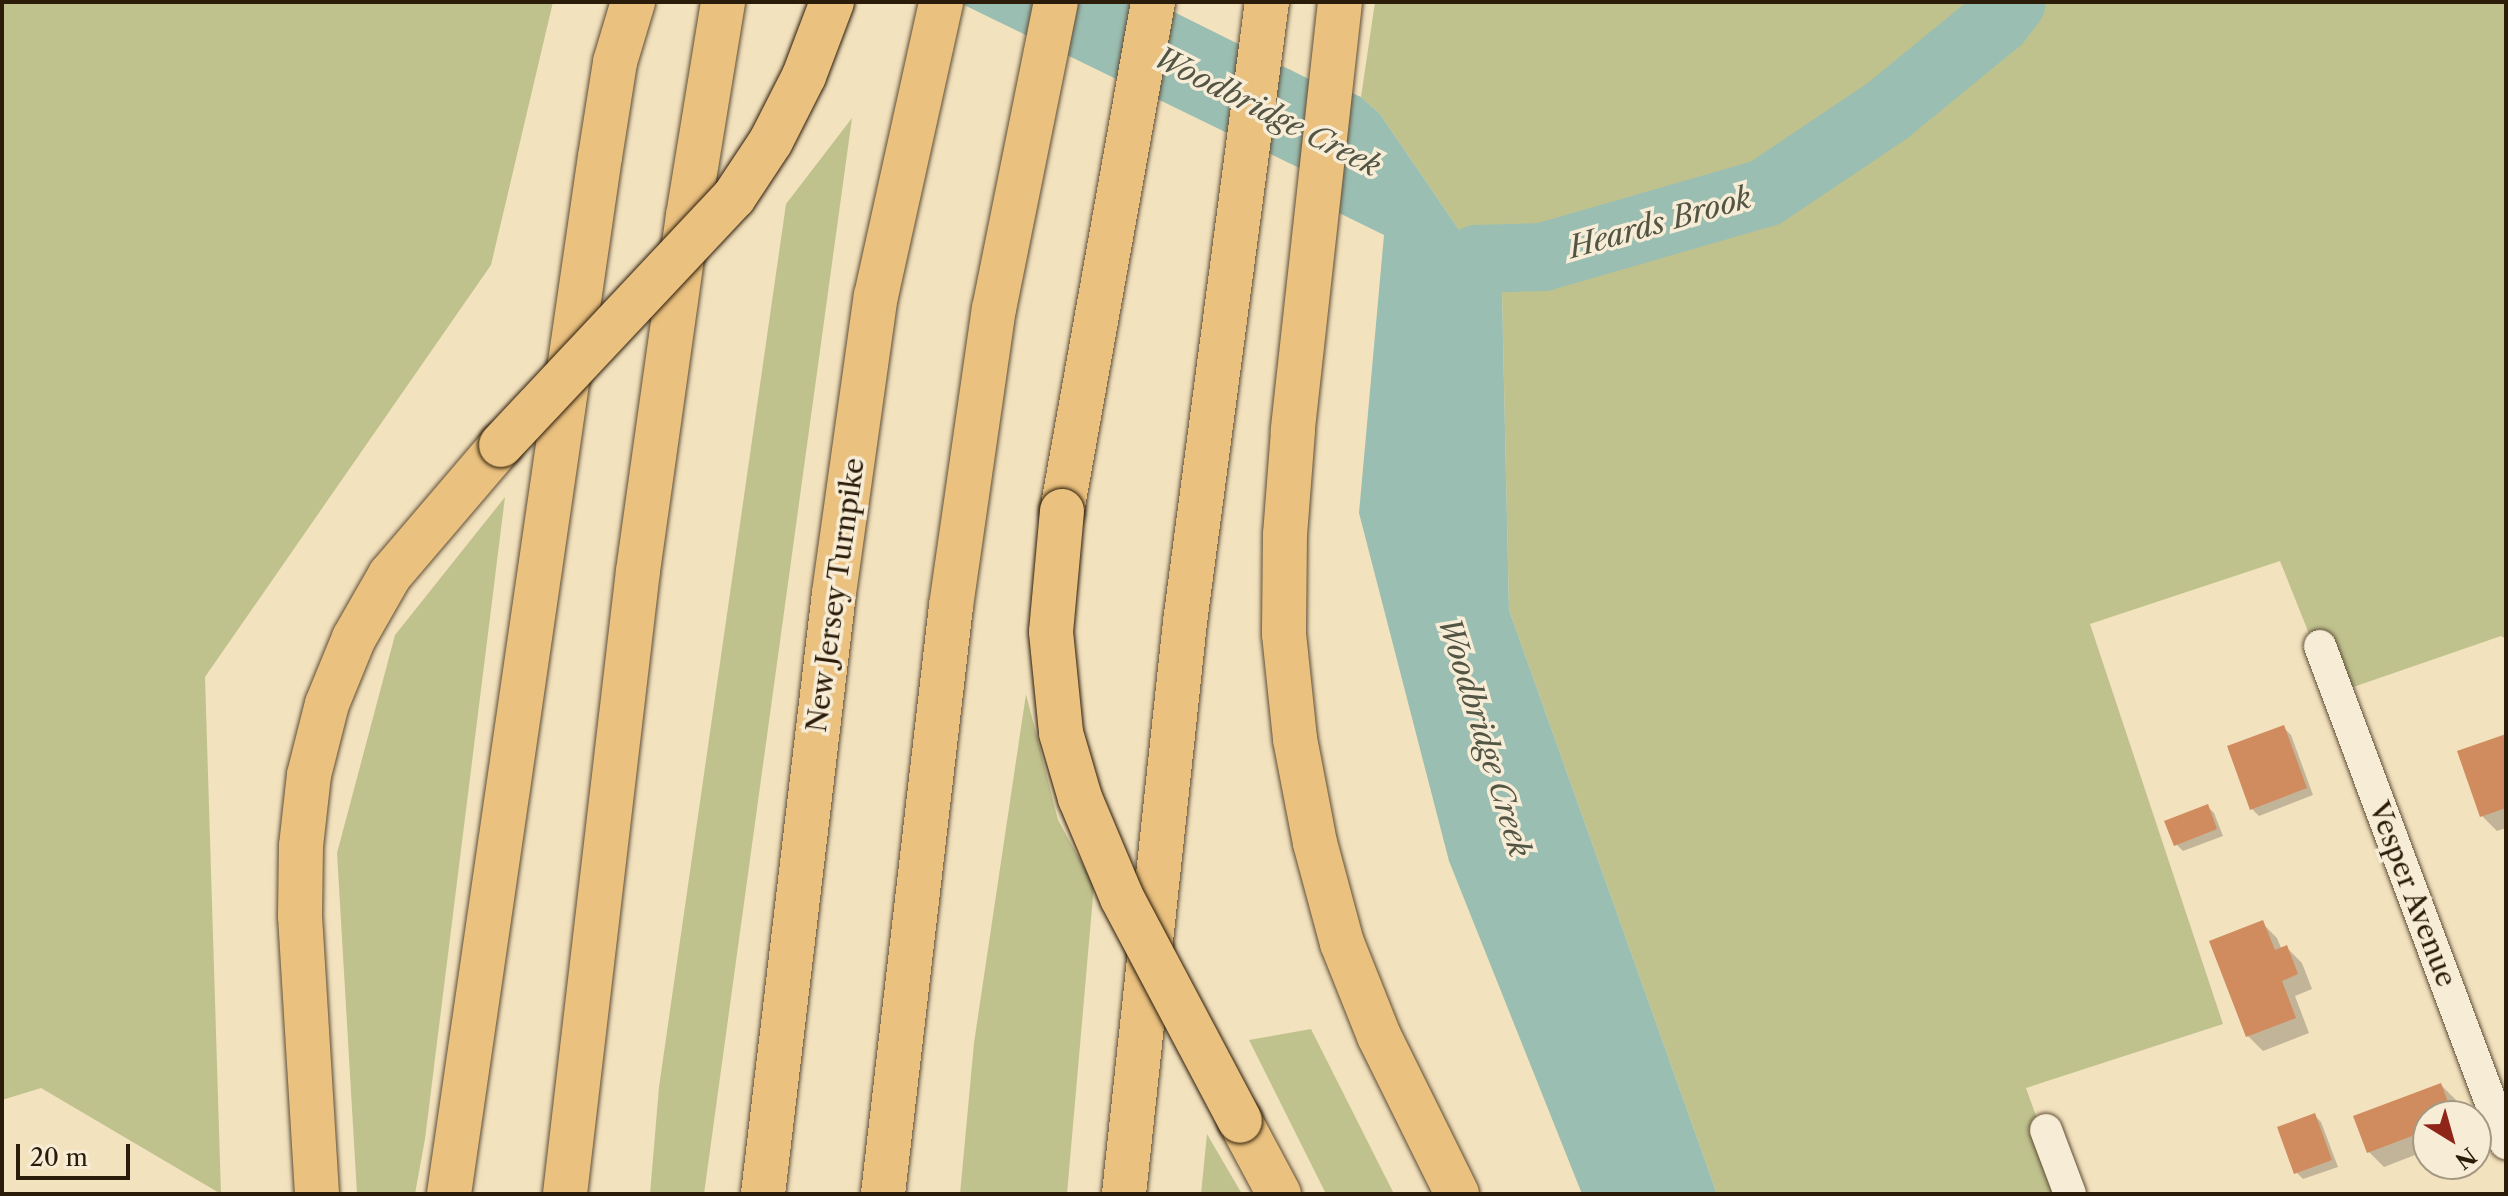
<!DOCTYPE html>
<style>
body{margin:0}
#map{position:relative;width:2508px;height:1196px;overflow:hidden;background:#f3e2be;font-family:"Libre Caslon Text",serif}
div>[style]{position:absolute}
.green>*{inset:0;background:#c0c28e}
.water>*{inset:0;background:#9bbeb2}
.shadow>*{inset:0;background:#0003}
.river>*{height:68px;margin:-34px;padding:0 34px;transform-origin:34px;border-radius:34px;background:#9bbeb2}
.building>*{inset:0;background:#d08c5f}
.roads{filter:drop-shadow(0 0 2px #5d4d36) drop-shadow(0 0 2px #5d4d36)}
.street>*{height:32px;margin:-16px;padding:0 16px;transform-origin:16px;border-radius:16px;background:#f7ecd5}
.highway>*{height:44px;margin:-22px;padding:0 22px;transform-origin:22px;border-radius:22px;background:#eac17f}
.bridges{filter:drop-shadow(0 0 2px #2b1b09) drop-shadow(0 0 2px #2b1b09)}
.highway-bridge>*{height:44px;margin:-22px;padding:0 22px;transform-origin:22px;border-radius:22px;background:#eac17f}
span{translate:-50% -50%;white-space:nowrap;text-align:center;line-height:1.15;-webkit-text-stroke:7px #f7ecd5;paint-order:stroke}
.street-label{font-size:28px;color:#2b1b09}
.water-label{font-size:30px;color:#525444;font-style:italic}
.frame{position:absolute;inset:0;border:4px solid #2b1b09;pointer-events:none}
.north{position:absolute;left:2412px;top:1100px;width:80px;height:80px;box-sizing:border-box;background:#f7ecd5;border:2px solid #a59883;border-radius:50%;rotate:143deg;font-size:22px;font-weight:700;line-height:32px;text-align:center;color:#2b1b09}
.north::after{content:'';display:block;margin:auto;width:28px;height:36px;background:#8f2418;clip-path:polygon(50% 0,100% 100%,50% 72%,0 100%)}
.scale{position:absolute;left:16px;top:1144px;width:114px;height:36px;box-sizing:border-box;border:4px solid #2b1b09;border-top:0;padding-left:10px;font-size:24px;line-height:28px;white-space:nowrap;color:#2b1b09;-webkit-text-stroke:6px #f7ecd5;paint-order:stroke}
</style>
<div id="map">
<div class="green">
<i style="clip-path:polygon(2px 2px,553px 2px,491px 265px,205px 677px,221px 1194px,41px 1088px,2px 1100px)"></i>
<i style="clip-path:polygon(1375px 2px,2506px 2px,2506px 639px,2501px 636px,2333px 694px,2280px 561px,2090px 624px,2223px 1024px,2026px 1088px,2064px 1194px,1717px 1194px,1509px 610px,1502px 293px,1380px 114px,1361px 97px)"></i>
<i style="clip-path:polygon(852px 118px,704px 1194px,650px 1194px,659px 1087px,786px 204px)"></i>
<i style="clip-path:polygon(505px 497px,425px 1139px,415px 1194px,357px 1194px,337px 853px,395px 635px)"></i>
<i style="clip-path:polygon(1026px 694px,1058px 820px,1094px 885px,1067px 1194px,960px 1194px,974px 1043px)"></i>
<i style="clip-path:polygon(1311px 1029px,1394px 1194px,1326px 1194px,1249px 1040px)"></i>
<i style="clip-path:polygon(1207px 1134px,1242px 1194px,1201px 1194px)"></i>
</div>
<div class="water">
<i style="clip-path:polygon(958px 2px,1154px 2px,1341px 95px,1343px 89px,1361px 97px,1380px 114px,1502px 293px,1509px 610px,1717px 1194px,1582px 1194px,1449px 861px,1359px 513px,1384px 235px,1327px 207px,1330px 183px)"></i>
</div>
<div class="shadow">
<i style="clip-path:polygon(2284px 728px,2291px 735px,2313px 795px,2259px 816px,2252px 809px)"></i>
<i style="clip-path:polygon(2506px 736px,2506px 828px,2497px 831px,2482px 816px)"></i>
<i style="clip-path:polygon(2207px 806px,2214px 813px,2223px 836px,2183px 851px,2176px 844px)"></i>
<i style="clip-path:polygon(2262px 923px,2277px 938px,2282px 950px,2287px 948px,2302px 963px,2312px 989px,2295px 996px,2309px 1033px,2263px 1051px,2248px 1036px)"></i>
<i style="clip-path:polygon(2441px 1085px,2456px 1100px,2462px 1116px,2428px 1116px,2428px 1150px,2384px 1167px,2369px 1152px)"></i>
<i style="clip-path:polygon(2314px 1115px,2321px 1122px,2338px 1167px,2303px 1179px,2296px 1172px)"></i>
</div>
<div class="river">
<i style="left:1439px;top:277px;width:42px;rotate:-25.3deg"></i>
<i style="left:1477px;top:259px;width:66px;rotate:-1.7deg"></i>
<i style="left:1543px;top:257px;width:231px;rotate:-16.1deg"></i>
<i style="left:1765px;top:193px;width:147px;rotate:-33.9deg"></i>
<i style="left:1887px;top:111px;width:142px;rotate:-39.3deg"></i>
<i style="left:1997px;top:21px;width:24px;rotate:-52deg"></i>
</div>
<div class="building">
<i style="clip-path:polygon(2284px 725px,2307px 788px,2250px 810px,2227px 746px)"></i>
<i style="clip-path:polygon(2506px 734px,2506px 808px,2480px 817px,2457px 751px)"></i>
<i style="clip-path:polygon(2208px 804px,2217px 829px,2174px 846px,2164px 821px)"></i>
<i style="clip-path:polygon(2263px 920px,2275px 950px,2287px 945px,2298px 974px,2282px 981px,2296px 1018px,2246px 1037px,2209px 941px)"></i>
<i style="clip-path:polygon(2441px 1083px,2453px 1116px,2428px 1116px,2428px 1130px,2367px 1153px,2353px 1116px)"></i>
<i style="clip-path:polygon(2315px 1113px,2332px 1160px,2294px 1174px,2277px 1127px)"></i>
</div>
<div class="roads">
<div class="street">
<i style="left:2320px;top:646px;width:531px;rotate:69.48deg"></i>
<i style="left:2046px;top:1130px;width:68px;rotate:69.4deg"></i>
</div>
<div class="highway">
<i style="left:1340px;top:2px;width:432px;rotate:96.3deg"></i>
<i style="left:1293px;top:431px;width:103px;rotate:94.4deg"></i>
<i style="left:1285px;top:534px;width:100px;rotate:90.6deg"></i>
<i style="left:1284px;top:634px;width:106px;rotate:84deg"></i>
<i style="left:1295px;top:739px;width:106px;rotate:79.1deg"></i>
<i style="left:1315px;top:843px;width:104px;rotate:74.9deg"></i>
<i style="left:1342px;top:943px;width:100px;rotate:68.3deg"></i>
<i style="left:1379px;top:1036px;width:176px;rotate:63.7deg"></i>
<i style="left:1062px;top:511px;width:517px;rotate:-79.86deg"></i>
<i style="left:1240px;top:1121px;width:83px;rotate:61.9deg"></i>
<i style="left:317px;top:1194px;width:279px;rotate:-93.5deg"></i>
<i style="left:300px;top:916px;width:70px;rotate:-89.2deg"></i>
<i style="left:301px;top:846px;width:71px;rotate:-83.6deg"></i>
<i style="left:309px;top:775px;width:73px;rotate:-75.8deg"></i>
<i style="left:327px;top:704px;width:71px;rotate:-67.8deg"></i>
<i style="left:354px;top:638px;width:73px;rotate:-60.3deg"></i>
<i style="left:390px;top:575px;width:171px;rotate:-49.5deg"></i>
<i style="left:449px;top:1194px;width:1048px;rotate:-81.72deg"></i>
<i style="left:600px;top:157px;width:96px;rotate:-81deg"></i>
<i style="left:615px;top:62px;width:63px;rotate:-73.3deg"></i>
<i style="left:565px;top:1194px;width:627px;rotate:-83.32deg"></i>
<i style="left:638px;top:571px;width:359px;rotate:-82deg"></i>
<i style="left:688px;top:216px;width:217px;rotate:-80.7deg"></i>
<i style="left:763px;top:1194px;width:605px;rotate:-83.26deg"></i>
<i style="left:834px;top:593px;width:300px;rotate:-82deg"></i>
<i style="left:876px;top:296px;width:301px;rotate:-77.5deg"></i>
<i style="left:883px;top:1194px;width:592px;rotate:-83.4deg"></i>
<i style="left:951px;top:606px;width:300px;rotate:-81.8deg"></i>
<i style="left:994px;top:309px;width:313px;rotate:-78.6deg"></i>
<i style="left:1124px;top:1194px;width:575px;rotate:-83.91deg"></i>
<i style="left:1185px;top:622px;width:625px;rotate:-82.47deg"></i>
</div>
</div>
<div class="bridges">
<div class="highway-bridge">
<i style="left:501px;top:445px;width:340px;rotate:-46.8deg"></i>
<i style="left:734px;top:197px;width:67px;rotate:-56.5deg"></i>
<i style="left:771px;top:141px;width:73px;rotate:-63.1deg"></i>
<i style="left:804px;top:76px;width:79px;rotate:-69.3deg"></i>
<i style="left:1062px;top:511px;width:121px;rotate:95.2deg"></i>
<i style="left:1051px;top:632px;width:101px;rotate:84.3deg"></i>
<i style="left:1061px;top:733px;width:68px;rotate:73.7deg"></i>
<i style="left:1080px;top:798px;width:108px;rotate:67.2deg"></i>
<i style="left:1122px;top:898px;width:252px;rotate:62.1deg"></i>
</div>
</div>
<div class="street-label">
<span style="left:835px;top:595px;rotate:-82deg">New Jersey Turnpike</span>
<span style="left:2413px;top:894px;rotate:69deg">Vesper Avenue</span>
</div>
<div class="water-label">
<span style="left:1267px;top:112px;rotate:27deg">Woodbridge Creek</span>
<span style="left:1660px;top:223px;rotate:-16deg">Heards Brook</span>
<span style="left:1484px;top:737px;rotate:73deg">Woodbridge Creek</span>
</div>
<div class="frame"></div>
<div class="north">N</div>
<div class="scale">20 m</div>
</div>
